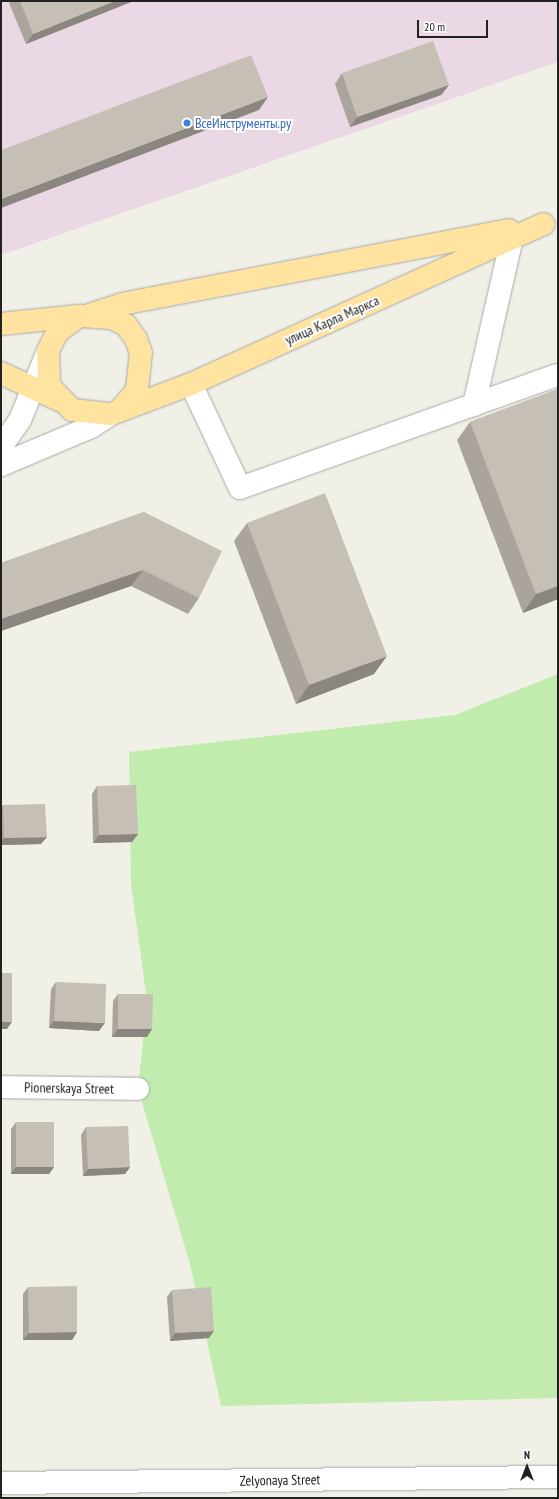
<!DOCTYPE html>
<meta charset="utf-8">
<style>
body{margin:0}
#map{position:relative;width:559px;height:1499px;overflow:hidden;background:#f1f0e7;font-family:"PT Sans Narrow",sans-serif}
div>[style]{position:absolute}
.industrial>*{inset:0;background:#ead9e4}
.grass>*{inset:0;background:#c2ecad}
.roads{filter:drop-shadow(0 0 1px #a8a8a8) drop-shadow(0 0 1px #a8a8a8)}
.minor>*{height:22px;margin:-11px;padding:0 11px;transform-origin:11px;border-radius:11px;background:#fff}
.major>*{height:22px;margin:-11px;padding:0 11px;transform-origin:11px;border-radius:11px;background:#fee4a0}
.wall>*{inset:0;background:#aaa49d}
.shaded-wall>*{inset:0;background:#8b867f}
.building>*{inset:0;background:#c6bfb6}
.dots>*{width:11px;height:11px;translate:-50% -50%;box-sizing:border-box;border:2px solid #fff;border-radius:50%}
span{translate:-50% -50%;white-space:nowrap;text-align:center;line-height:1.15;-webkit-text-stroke:4px #fff;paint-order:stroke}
.shop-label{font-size:14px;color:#366cbe}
.left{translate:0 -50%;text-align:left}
.street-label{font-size:14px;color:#212121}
.frame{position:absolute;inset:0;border:2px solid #212121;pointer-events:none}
.north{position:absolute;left:507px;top:1447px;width:40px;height:40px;-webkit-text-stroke:3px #fff;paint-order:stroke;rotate:0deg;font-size:11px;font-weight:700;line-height:16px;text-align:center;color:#212121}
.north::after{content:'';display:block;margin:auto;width:14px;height:18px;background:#212121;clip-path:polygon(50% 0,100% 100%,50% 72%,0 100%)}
.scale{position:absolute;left:417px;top:20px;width:71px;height:18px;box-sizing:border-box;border:2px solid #212121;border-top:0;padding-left:5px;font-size:12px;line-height:14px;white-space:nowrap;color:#212121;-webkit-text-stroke:3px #fff;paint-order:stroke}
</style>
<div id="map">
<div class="industrial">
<i style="clip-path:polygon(1px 1px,558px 1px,558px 62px,1px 255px)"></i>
</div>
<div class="grass">
<i style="clip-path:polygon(558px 674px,558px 1398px,221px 1406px,190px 1264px,138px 1089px,147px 1001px,131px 884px,129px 752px,455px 715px)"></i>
</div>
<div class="roads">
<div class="minor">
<i style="left:191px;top:384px;width:115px;rotate:64.8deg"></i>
<i style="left:240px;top:488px;width:337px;rotate:-19.6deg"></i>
<i style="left:474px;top:405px;width:171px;rotate:-77.2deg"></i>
<i style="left:1px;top:447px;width:33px;rotate:-55deg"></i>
<i style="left:20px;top:420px;width:74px;rotate:-67.9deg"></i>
<i style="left:1px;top:465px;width:98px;rotate:-22.9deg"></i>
<i style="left:91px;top:427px;width:24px;rotate:-33deg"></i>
<i style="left:1px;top:1087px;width:137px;rotate:0.8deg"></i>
<i style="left:1px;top:1483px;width:557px;rotate:-0.62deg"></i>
</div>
<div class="major">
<i style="left:92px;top:314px;width:32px;rotate:-18deg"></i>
<i style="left:122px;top:304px;width:394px;rotate:-10.8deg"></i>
<i style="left:1px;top:324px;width:78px;rotate:-5.9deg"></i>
<i style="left:1px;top:373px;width:64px;rotate:25deg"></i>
<i style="left:119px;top:411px;width:28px;rotate:-49deg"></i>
<i style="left:137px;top:390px;width:37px;rotate:-84deg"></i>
<i style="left:141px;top:353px;width:15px;rotate:-110deg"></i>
<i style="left:136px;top:339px;width:17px;rotate:-126deg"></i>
<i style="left:126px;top:325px;width:17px;rotate:-155deg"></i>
<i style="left:111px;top:318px;width:32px;rotate:-176deg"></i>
<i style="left:79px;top:316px;width:26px;rotate:144deg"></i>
<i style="left:58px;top:331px;width:22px;rotate:117deg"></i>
<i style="left:48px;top:351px;width:35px;rotate:88deg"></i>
<i style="left:49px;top:386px;width:33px;rotate:46deg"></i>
<i style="left:72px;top:410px;width:39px;rotate:6deg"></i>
<i style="left:111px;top:414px;width:85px;rotate:-20.6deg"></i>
<i style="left:191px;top:384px;width:387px;rotate:-24.4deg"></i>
</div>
</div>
<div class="wall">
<i style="clip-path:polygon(11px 1px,132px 1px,131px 2px,26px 44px,9px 3px)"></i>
<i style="clip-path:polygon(342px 73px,449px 85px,441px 95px,350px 127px,335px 84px)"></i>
<i style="clip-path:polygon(558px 389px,558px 599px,523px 613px,457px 440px,470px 422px)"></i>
<i style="clip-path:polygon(144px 512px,199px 598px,188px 614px,131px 586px,1px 631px,1px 563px)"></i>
<i style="clip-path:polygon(247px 523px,374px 674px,296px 704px,234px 541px)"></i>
<i style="clip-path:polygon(97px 786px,138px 834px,132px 842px,93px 843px,92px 794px)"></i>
<i style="clip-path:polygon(3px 805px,41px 844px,1px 845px,1px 807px)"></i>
<i style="clip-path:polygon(56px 982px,99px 1031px,49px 1028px,51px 989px)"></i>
<i style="clip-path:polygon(118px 994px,152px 1029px,147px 1037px,112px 1037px,113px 1001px)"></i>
<i style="clip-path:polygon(16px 1122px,54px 1167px,49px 1174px,11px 1174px,11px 1129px)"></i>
<i style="clip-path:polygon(86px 1127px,130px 1167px,125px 1174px,83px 1176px,81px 1135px)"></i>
<i style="clip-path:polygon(28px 1287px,77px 1332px,72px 1340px,23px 1340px,23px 1294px)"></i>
<i style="clip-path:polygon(172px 1290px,209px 1338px,170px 1341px,167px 1297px)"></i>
</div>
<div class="shaded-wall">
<i style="clip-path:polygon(115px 1px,132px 1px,131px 2px,26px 44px,33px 34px)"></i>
<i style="clip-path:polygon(449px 85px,441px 95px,350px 127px,357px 117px)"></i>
<i style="clip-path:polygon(268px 97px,259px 110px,1px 208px,1px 199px)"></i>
<i style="clip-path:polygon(143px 570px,131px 586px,1px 631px,1px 619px)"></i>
<i style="clip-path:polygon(558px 586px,558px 599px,523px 613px,536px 594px)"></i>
<i style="clip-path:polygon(387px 656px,374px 674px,296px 704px,309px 685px)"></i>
<i style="clip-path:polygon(138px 834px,132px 842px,93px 843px,99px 835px)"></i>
<i style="clip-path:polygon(47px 837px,41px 844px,1px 845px,1px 842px,4px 838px)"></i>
<i style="clip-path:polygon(54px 1021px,105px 1023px,99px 1031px,49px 1028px)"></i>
<i style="clip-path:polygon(1px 1022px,12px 1022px,7px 1029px,1px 1029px)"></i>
<i style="clip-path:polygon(118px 1029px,152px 1029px,147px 1037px,112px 1037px)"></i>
<i style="clip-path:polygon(16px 1167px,54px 1167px,49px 1174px,11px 1174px)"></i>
<i style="clip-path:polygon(130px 1167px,125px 1174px,83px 1176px,88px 1169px)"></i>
<i style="clip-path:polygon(214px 1331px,209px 1338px,170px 1341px,175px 1333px)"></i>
<i style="clip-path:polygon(77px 1332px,72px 1340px,23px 1340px,29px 1333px)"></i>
</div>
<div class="building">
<i style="clip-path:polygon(20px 1px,115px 1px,33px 34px)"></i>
<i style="clip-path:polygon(433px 41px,449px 85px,357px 117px,342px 73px)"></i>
<i style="clip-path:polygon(251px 55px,268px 97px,1px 199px,1px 150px)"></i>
<i style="clip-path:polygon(558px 389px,558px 586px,536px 594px,470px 422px)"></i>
<i style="clip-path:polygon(325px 493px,387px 656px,309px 685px,247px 523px)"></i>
<i style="clip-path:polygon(144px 512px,222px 551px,199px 598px,143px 570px,1px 619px,1px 563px)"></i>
<i style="clip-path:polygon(136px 785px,138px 834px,99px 835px,97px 786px)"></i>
<i style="clip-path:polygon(45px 804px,47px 837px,4px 838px,3px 805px)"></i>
<i style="clip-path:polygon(1px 973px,12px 973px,12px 1022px,1px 1022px)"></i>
<i style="clip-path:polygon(56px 982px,106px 984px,105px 1023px,54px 1021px)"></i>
<i style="clip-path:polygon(118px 994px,153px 994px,152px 1029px,118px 1029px)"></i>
<i style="clip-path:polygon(16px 1122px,54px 1122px,54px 1167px,16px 1167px)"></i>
<i style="clip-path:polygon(128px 1126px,130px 1167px,88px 1169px,86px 1127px)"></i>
<i style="clip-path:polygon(77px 1286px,77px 1332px,29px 1333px,28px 1287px)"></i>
<i style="clip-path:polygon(211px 1287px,214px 1331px,175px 1333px,172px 1290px)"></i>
</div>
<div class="dots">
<i style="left:187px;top:123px;background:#3f7fe0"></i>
</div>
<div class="shop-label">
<span class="left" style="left:195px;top:123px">ВсеИнструменты.ру</span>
</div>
<div class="street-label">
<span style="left:332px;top:320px;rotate:-24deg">улица Карла Маркса</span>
<span style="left:69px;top:1088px;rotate:1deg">Pionerskaya Street</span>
<span style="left:280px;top:1480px;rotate:-1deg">Zelyonaya Street</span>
</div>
<div class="frame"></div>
<div class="north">N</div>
<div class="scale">20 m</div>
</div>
